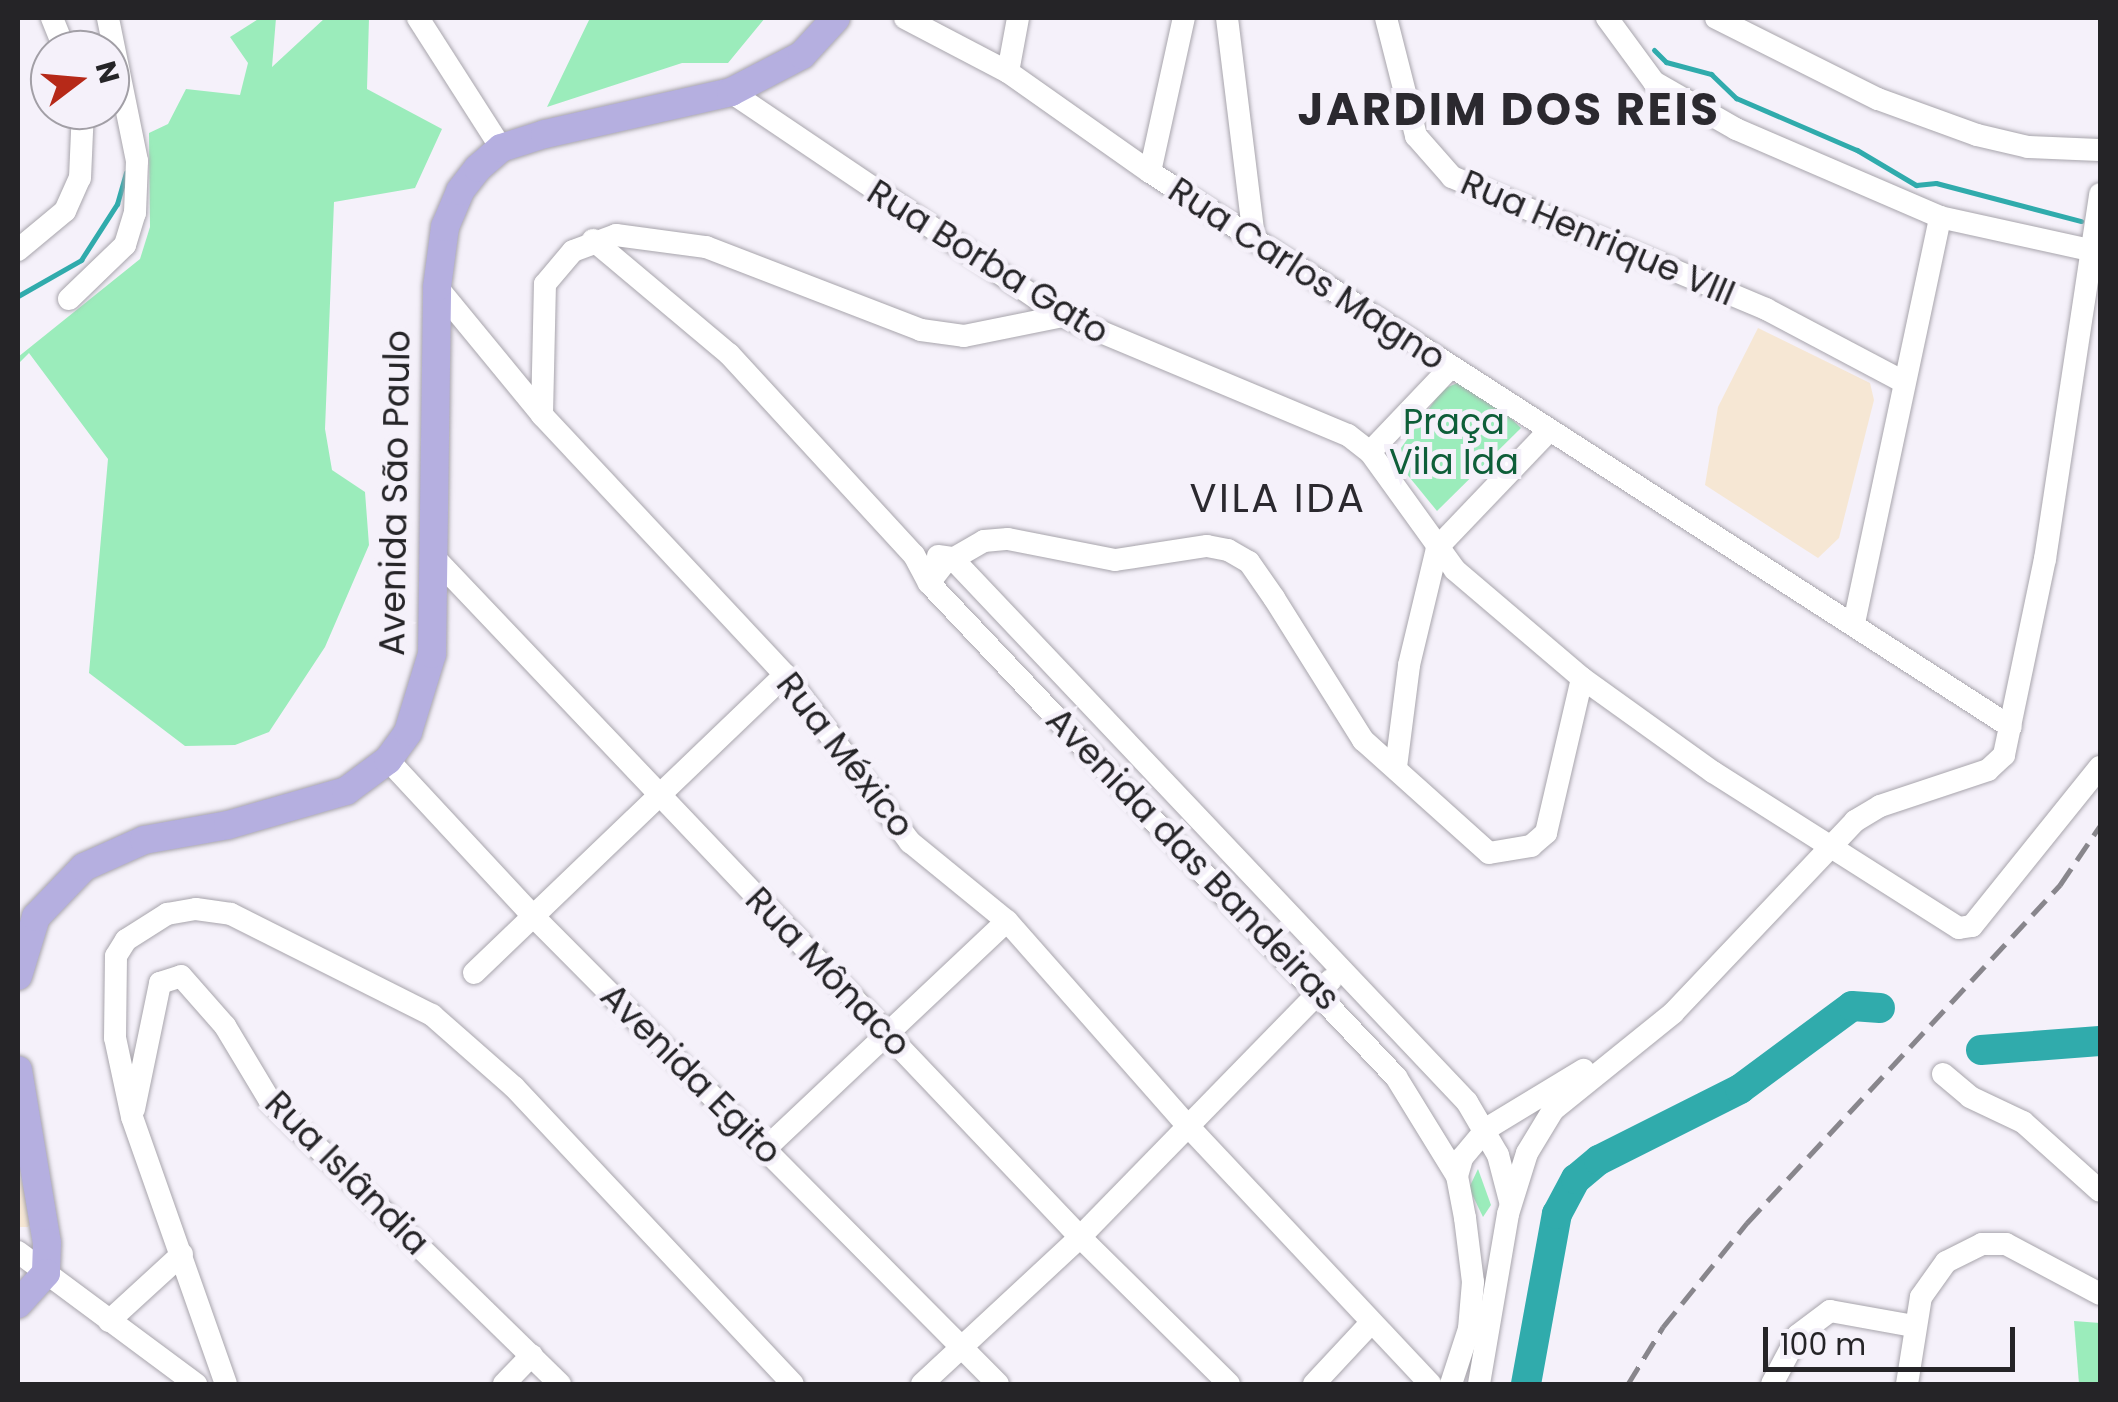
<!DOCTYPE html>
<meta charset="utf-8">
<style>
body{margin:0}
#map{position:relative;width:2118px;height:1402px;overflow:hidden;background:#f5f1fa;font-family:Poppins,sans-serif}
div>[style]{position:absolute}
.education>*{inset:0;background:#f6e7d4}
.green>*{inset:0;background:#9becbb}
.stream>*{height:5px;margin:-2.5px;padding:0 2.5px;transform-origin:2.5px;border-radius:2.5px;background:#30abac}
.river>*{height:30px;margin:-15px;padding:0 15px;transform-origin:15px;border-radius:15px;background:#30abac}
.roads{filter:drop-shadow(0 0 2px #a8a5ac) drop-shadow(0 0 2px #a8a5ac)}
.minor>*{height:22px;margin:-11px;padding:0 11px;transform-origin:11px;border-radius:11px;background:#fff}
.major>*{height:28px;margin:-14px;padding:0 14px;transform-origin:14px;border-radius:14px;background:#b5afe0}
.rail>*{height:5px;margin-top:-2.5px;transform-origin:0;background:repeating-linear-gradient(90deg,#88868c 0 20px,transparent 0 30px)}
span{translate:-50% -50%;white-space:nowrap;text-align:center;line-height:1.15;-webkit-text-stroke:10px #f5f1fa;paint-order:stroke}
.street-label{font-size:35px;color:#252427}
.park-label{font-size:35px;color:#0e5e39}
.quarter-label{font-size:40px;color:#2b292f;letter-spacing:2.5px}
.district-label{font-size:45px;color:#2b292f;font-weight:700;letter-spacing:2.5px}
.frame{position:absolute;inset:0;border:20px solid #252427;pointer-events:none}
.north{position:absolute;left:30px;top:30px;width:100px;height:100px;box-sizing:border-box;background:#f5f1fa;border:2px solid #a29fa6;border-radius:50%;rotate:74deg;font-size:28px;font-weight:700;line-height:40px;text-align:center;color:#252427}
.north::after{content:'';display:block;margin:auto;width:35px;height:45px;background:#b62918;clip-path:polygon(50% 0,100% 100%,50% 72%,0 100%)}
.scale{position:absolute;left:1763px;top:1327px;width:252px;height:45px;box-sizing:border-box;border:5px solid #252427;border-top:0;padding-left:12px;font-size:30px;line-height:35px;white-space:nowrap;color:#252427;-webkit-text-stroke:8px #f5f1fa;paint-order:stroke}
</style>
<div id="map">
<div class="education">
<i style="clip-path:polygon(1758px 328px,1870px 383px,1874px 400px,1839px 538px,1818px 558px,1705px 485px,1718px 407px)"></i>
<i style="clip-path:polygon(18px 1171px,33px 1218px,28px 1227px,18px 1227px)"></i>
</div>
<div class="green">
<i style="clip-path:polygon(260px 18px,276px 18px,272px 67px,325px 18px,369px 18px,367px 89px,442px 129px,415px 188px,334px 202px,325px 429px,332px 470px,365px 492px,369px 545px,325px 647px,269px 732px,235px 745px,185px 746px,89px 673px,108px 459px,29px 353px,18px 364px,18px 357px,140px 259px,150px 227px,149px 133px,168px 124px,186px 89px,240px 95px,248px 63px,230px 37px)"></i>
<i style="clip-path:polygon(590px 18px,765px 18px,728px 63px,682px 63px,547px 107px)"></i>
<i style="clip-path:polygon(1460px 382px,1494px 402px,1521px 428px,1437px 511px,1406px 473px,1401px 448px,1443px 389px)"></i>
<i style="clip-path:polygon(1478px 1169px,1491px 1205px,1483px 1217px,1469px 1188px)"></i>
<i style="clip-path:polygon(2074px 1321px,2100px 1323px,2100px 1384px,2079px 1384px)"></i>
</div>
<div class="stream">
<i style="left:1654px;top:50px;width:17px;rotate:45deg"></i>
<i style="left:1666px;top:62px;width:47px;rotate:14.9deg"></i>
<i style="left:1711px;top:74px;width:35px;rotate:44deg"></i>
<i style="left:1736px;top:98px;width:132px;rotate:23.3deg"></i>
<i style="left:1857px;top:150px;width:69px;rotate:30.7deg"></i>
<i style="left:1916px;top:185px;width:20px;rotate:-6deg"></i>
<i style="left:1936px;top:183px;width:150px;rotate:14.7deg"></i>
<i style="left:18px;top:296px;width:73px;rotate:-29.7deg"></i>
<i style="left:81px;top:260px;width:67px;rotate:-57.3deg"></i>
<i style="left:117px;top:204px;width:33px;rotate:-74deg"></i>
</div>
<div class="river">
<i style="left:1981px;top:1050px;width:119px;rotate:-4.3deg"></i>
<i style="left:1526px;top:1384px;width:173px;rotate:-79.7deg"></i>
<i style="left:1557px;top:1214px;width:40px;rotate:-62deg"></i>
<i style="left:1576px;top:1179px;width:30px;rotate:-40deg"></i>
<i style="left:1599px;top:1160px;width:158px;rotate:-26.7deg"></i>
<i style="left:1740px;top:1089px;width:139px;rotate:-36.5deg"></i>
<i style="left:1852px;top:1006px;width:28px;rotate:4deg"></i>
</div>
<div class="roads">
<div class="minor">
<i style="left:52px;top:18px;width:35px;rotate:68deg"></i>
<i style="left:418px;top:18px;width:154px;rotate:57.4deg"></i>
<i style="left:905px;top:18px;width:116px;rotate:27.7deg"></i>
<i style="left:1008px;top:72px;width:174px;rotate:35.2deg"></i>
<i style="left:1150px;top:172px;width:1024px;rotate:32.81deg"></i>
<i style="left:1227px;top:18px;width:223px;rotate:83deg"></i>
<i style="left:1386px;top:18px;width:122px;rotate:75.7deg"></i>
<i style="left:1416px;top:136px;width:55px;rotate:48.7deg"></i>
<i style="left:1452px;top:177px;width:341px;rotate:22.8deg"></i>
<i style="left:1766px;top:309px;width:154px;rotate:27.9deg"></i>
<i style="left:1607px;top:18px;width:79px;rotate:53.7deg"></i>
<i style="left:1654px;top:82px;width:95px;rotate:29.8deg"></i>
<i style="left:1736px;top:129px;width:222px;rotate:23.3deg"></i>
<i style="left:1940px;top:217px;width:154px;rotate:12.4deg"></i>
<i style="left:1716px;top:18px;width:181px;rotate:26.6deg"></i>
<i style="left:1878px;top:99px;width:105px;rotate:20deg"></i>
<i style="left:1977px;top:135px;width:52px;rotate:13.2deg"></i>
<i style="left:2028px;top:147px;width:72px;rotate:2.4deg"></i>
<i style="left:1008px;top:72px;width:55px;rotate:-79.5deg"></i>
<i style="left:731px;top:92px;width:400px;rotate:34deg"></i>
<i style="left:1063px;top:316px;width:309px;rotate:22.7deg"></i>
<i style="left:1348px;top:435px;width:28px;rotate:38deg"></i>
<i style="left:1370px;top:452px;width:145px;rotate:54.2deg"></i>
<i style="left:1455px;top:570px;width:167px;rotate:40.4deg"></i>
<i style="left:1582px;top:678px;width:161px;rotate:35.7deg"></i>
<i style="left:1713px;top:772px;width:291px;rotate:32.4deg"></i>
<i style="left:1959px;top:928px;width:13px;rotate:-9deg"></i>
<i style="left:1972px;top:926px;width:204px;rotate:-51.2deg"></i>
<i style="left:1150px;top:172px;width:158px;rotate:-77.6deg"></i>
<i style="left:593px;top:240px;width:177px;rotate:40deg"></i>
<i style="left:729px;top:354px;width:273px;rotate:47.4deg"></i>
<i style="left:914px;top:555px;width:32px;rotate:62deg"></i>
<i style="left:929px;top:583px;width:680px;rotate:46.61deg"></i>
<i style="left:1396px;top:1077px;width:116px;rotate:58.4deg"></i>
<i style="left:1457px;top:1176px;width:43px;rotate:79.2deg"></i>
<i style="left:1465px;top:1218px;width:64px;rotate:82.9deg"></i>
<i style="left:1473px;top:1282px;width:47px;rotate:94.9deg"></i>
<i style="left:1469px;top:1329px;width:58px;rotate:108.1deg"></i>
<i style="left:18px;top:250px;width:61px;rotate:-39.7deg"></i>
<i style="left:65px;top:211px;width:36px;rotate:-66deg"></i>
<i style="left:80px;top:178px;width:68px;rotate:-87.5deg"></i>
<i style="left:437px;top:287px;width:166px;rotate:50.6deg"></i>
<i style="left:542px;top:415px;width:356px;rotate:46.9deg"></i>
<i style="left:785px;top:675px;width:209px;rotate:53.2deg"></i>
<i style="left:910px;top:842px;width:125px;rotate:39.2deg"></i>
<i style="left:1007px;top:921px;width:273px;rotate:48.6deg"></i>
<i style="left:1188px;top:1126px;width:354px;rotate:46.8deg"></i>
<i style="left:69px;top:299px;width:78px;rotate:-44deg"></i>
<i style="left:125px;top:245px;width:34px;rotate:-73deg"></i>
<i style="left:135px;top:213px;width:52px;rotate:-87.8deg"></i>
<i style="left:137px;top:161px;width:146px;rotate:-101.5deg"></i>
<i style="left:542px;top:415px;width:131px;rotate:-88.7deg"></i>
<i style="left:545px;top:284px;width:43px;rotate:-49.7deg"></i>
<i style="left:573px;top:251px;width:46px;rotate:-20.4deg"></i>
<i style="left:616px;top:235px;width:91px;rotate:7.6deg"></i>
<i style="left:706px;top:247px;width:230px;rotate:21.1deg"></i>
<i style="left:921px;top:330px;width:43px;rotate:7.9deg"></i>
<i style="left:964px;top:336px;width:101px;rotate:-11.4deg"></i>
<i style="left:1370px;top:452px;width:117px;rotate:-46.4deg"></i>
<i style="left:431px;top:554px;width:942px;rotate:46.46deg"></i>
<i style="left:1080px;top:1237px;width:209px;rotate:44.6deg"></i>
<i style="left:938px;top:556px;width:14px;rotate:8deg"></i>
<i style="left:952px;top:558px;width:749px;rotate:46.57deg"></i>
<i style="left:1467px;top:1102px;width:61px;rotate:59.7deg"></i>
<i style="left:1498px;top:1155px;width:48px;rotate:75.4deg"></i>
<i style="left:929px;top:583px;width:24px;rotate:-52deg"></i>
<i style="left:944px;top:564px;width:46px;rotate:-29.9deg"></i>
<i style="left:984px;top:541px;width:24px;rotate:-5deg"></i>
<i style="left:1008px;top:539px;width:109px;rotate:11.1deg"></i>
<i style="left:1115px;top:560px;width:93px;rotate:-8.7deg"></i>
<i style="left:1207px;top:546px;width:21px;rotate:11deg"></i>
<i style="left:1228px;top:550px;width:24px;rotate:30deg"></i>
<i style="left:1249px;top:562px;width:44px;rotate:55.2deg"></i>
<i style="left:1274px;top:598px;width:168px;rotate:57.9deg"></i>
<i style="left:1363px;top:740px;width:169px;rotate:41.9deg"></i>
<i style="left:1489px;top:853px;width:43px;rotate:-9.5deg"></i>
<i style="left:1531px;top:846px;width:20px;rotate:-41deg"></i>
<i style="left:1546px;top:833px;width:159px;rotate:-76.9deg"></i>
<i style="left:1854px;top:623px;width:415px;rotate:-78deg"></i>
<i style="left:388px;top:760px;width:214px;rotate:47.1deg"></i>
<i style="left:534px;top:917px;width:658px;rotate:45.18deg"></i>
<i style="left:1396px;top:767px;width:103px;rotate:-82.7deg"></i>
<i style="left:1409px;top:665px;width:120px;rotate:-76.5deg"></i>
<i style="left:1437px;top:548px;width:161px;rotate:-46.3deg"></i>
<i style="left:474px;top:973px;width:431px;rotate:-43.8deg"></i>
<i style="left:1943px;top:1074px;width:35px;rotate:40deg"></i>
<i style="left:1970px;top:1097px;width:59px;rotate:25.3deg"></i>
<i style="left:2023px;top:1122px;width:103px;rotate:41.9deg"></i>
<i style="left:134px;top:1109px;width:129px;rotate:-78.3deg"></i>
<i style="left:160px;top:983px;width:22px;rotate:-18deg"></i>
<i style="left:181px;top:976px;width:67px;rotate:48.7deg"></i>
<i style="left:225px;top:1026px;width:87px;rotate:59deg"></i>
<i style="left:270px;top:1101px;width:405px;rotate:44.3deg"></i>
<i style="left:765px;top:1149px;width:332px;rotate:-43.3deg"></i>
<i style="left:1457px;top:1176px;width:19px;rotate:-74deg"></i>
<i style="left:1462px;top:1158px;width:38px;rotate:-50deg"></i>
<i style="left:1486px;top:1129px;width:114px;rotate:-31.3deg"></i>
<i style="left:18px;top:1252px;width:222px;rotate:36.6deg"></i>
<i style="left:109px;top:1321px;width:99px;rotate:-42.5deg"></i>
<i style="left:226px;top:1384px;width:283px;rotate:-109.4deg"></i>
<i style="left:132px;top:1117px;width:81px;rotate:-102.1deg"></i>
<i style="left:115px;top:1038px;width:82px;rotate:-89.3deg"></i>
<i style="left:116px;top:956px;width:19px;rotate:-58deg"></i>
<i style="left:126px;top:940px;width:49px;rotate:-32.4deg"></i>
<i style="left:167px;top:914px;width:29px;rotate:-10deg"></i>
<i style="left:196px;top:909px;width:35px;rotate:8deg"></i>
<i style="left:231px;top:914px;width:225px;rotate:26.7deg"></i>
<i style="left:432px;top:1015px;width:109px;rotate:41.3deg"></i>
<i style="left:514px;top:1087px;width:407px;rotate:46.8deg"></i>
<i style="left:504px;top:1384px;width:40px;rotate:-46deg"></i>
<i style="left:922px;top:1384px;width:216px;rotate:-42.9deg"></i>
<i style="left:1080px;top:1237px;width:359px;rotate:-45.7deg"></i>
<i style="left:1314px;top:1384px;width:82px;rotate:-47deg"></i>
<i style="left:1479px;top:1384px;width:172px;rotate:-80.3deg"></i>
<i style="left:1508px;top:1214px;width:64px;rotate:-72.7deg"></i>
<i style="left:1527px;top:1153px;width:50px;rotate:-58.8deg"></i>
<i style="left:1553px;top:1110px;width:154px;rotate:-38.9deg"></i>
<i style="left:1673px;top:1013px;width:265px;rotate:-46.5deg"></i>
<i style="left:1855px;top:821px;width:29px;rotate:-31deg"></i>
<i style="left:1880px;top:806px;width:114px;rotate:-18.4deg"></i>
<i style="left:1988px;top:770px;width:22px;rotate:-43deg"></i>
<i style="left:2004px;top:755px;width:200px;rotate:-78.2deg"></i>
<i style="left:2045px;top:559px;width:369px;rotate:-81.4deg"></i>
<i style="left:1772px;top:1384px;width:55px;rotate:-62deg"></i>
<i style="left:1798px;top:1335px;width:40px;rotate:-37deg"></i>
<i style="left:1830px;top:1311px;width:84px;rotate:10.2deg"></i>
<i style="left:1907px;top:1384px;width:88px;rotate:-80.9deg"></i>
<i style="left:1921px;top:1297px;width:43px;rotate:-54.5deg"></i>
<i style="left:1946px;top:1262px;width:40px;rotate:-26.6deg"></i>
<i style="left:1982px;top:1244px;width:24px"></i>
<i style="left:2006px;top:1244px;width:106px;rotate:28deg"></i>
</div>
<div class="major">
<i style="left:18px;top:976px;width:62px;rotate:-73deg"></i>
<i style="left:36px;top:917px;width:69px;rotate:-46.2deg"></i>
<i style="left:84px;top:867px;width:66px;rotate:-24.2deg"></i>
<i style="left:144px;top:840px;width:85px;rotate:-10.1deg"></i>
<i style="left:228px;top:825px;width:123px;rotate:-16.1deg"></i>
<i style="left:346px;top:791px;width:52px;rotate:-36.4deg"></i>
<i style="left:388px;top:760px;width:34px;rotate:-54deg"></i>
<i style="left:408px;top:732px;width:82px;rotate:-72.9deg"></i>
<i style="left:432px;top:654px;width:367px;rotate:-89.2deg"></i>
<i style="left:437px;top:287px;width:61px;rotate:-82.4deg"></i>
<i style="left:445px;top:227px;width:39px;rotate:-67deg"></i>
<i style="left:460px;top:191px;width:29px;rotate:-52deg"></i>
<i style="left:478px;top:168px;width:30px;rotate:-41deg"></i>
<i style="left:501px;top:148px;width:46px;rotate:-17.7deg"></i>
<i style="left:545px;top:134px;width:191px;rotate:-12.7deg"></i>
<i style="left:731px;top:92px;width:80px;rotate:-27.5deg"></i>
<i style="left:802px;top:55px;width:50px;rotate:-47.4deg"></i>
<i style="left:18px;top:1070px;width:175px;rotate:80.5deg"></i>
<i style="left:47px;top:1243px;width:30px;rotate:92deg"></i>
<i style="left:46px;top:1273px;width:42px;rotate:132.1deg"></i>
</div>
</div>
<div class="rail">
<i style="left:1628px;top:1384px;width:67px;rotate:-58.4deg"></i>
<i style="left:1663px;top:1327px;width:134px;rotate:-51.1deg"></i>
<i style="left:1747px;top:1223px;width:461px;rotate:-47.2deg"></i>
<i style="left:2060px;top:885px;width:71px;rotate:-55.9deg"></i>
</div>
<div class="street-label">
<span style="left:1598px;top:238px;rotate:23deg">Rua Henrique VIII</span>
<span style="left:988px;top:262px;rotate:32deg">Rua Borba Gato</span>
<span style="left:1307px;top:274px;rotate:33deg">Rua Carlos Magno</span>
<span style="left:395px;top:493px;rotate:-89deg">Avenida São Paulo</span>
<span style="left:845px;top:755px;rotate:52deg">Rua México</span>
<span style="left:1193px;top:859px;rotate:46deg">Avenida das Bandeiras</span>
<span style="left:828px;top:972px;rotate:46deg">Rua Mônaco</span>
<span style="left:691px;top:1074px;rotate:45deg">Avenida Egito</span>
<span style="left:347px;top:1173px;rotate:45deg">Rua Islândia</span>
</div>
<div class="park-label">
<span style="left:1454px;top:442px">Praça<br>Vila Ida</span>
</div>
<div class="quarter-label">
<span style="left:1278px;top:498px">VILA IDA</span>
</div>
<div class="district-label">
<span style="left:1509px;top:110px">JARDIM DOS REIS</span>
</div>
<div class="frame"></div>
<div class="north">N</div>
<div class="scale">100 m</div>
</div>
